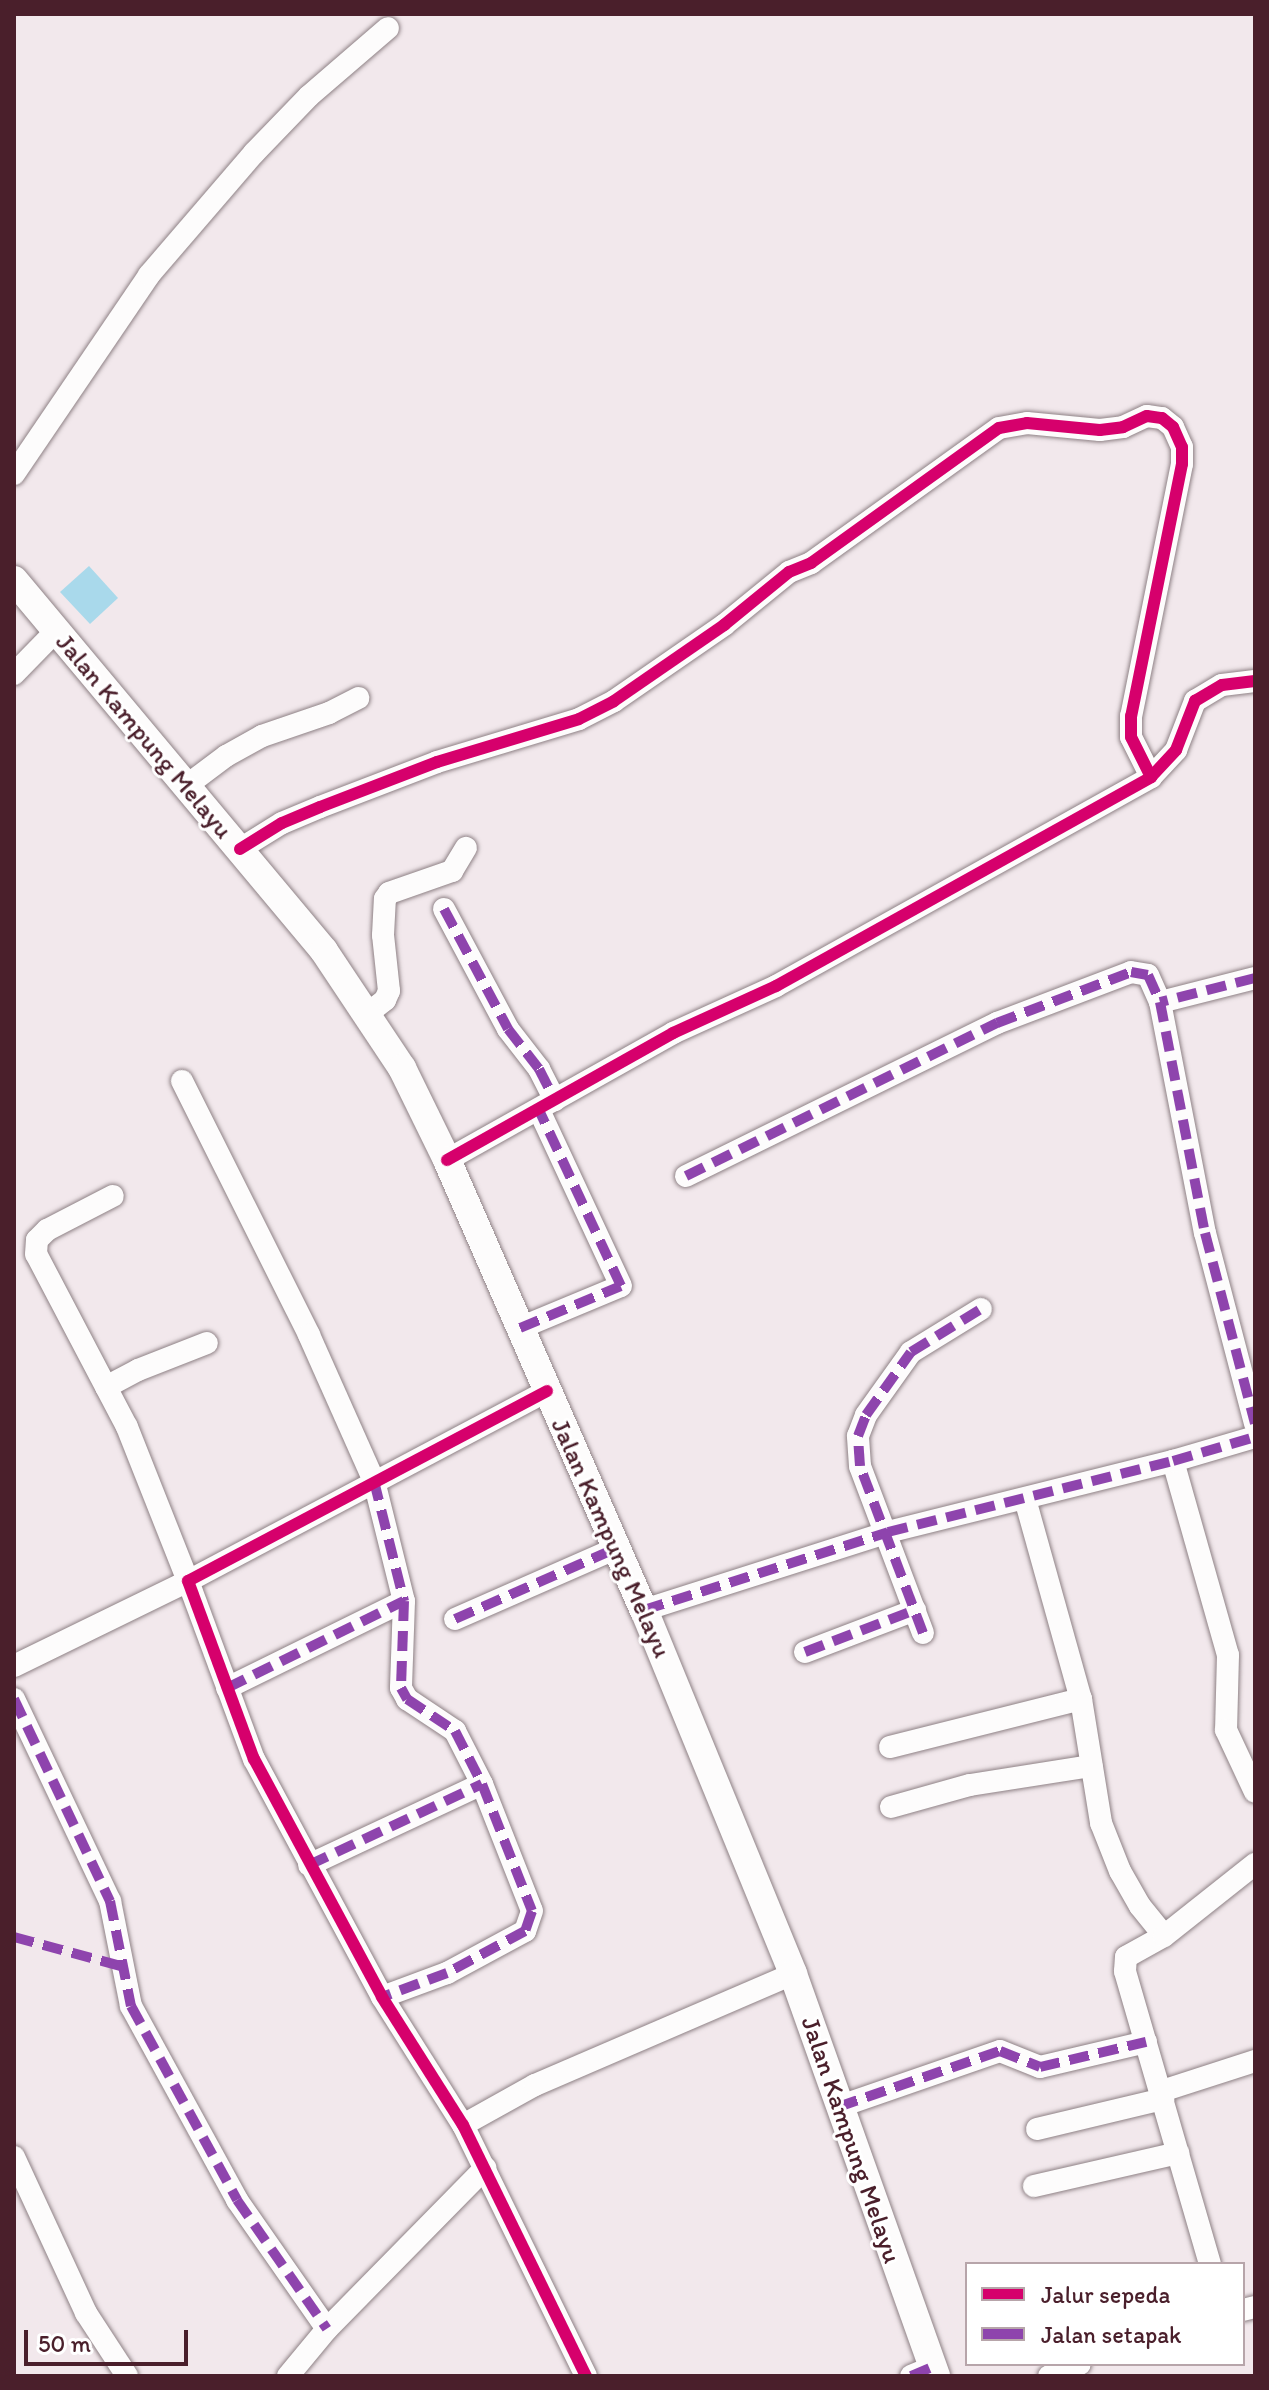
<!DOCTYPE html>
<style>
body{margin:0}
#map{position:relative;width:1269px;height:2390px;overflow:hidden;background:#f2e8ec;font-family:Itim,sans-serif}
div>[style]{position:absolute}
.water>*{inset:0;background:#a9d9eb}
.roads{filter:drop-shadow(0 0 2px #8e8185) drop-shadow(0 0 2px #8e8185)}
.minor>*{height:22px;margin:-11px;padding:0 11px;transform-origin:11px;border-radius:11px;background:#fdfcfc}
.major>*{height:28px;margin:-14px;padding:0 14px;transform-origin:14px;border-radius:14px;background:#fdfcfc}
.quiet>*{height:10px;margin-top:-5px;transform-origin:0;background:repeating-linear-gradient(90deg,#8e44ad 0 20px,transparent 0 30px)}
.cycleway>*{height:12px;margin:-6px;padding:0 6px;transform-origin:6px;border-radius:6px;background:#d6006c}
span{translate:-50% -50%;white-space:nowrap;text-align:center;line-height:1.15;-webkit-text-stroke:6px #fff;paint-order:stroke}
.street-label{font-size:26px;color:#4a1f2b}
.frame{position:absolute;inset:0;border:16px solid #4a1f2b;pointer-events:none}
.legend{position:absolute;left:965px;top:2262px;width:280px;height:104px;box-sizing:border-box;background:#fff;border:2px solid #b7a5aa;margin:0;padding:10px 14px;list-style:none;font-size:24px;color:#4a1f2b}
.legend li{display:flex;align-items:center;gap:16px;height:40px}
.legend b{width:40px;border:2px solid #b7a5aa}
.scale{position:absolute;left:24px;top:2330px;width:164px;height:36px;box-sizing:border-box;border:4px solid #4a1f2b;border-top:0;padding-left:10px;font-size:24px;line-height:28px;white-space:nowrap;color:#4a1f2b;-webkit-text-stroke:6px #fff;paint-order:stroke}
</style>
<div id="map">
<div class="water">
<i style="clip-path:polygon(89px 566px,118px 598px,90px 624px,60px 592px)"></i>
</div>
<div class="roads">
<div class="minor">
<i style="left:14px;top:474px;width:240px;rotate:-55.8deg"></i>
<i style="left:149px;top:275px;width:161px;rotate:-49.3deg"></i>
<i style="left:254px;top:153px;width:79px;rotate:-46deg"></i>
<i style="left:309px;top:96px;width:104px;rotate:-40.7deg"></i>
<i style="left:14px;top:674px;width:59px;rotate:-45.7deg"></i>
<i style="left:186px;top:786px;width:50px;rotate:-36.9deg"></i>
<i style="left:226px;top:756px;width:41px;rotate:-29.1deg"></i>
<i style="left:262px;top:736px;width:71px;rotate:-18.9deg"></i>
<i style="left:329px;top:713px;width:33px;rotate:-27deg"></i>
<i style="left:240px;top:849px;width:49px;rotate:-31.8deg"></i>
<i style="left:282px;top:823px;width:41px;rotate:-22.8deg"></i>
<i style="left:320px;top:807px;width:125px;rotate:-21deg"></i>
<i style="left:437px;top:762px;width:148px;rotate:-16.8deg"></i>
<i style="left:579px;top:719px;width:39px;rotate:-27deg"></i>
<i style="left:614px;top:701px;width:134px;rotate:-34.6deg"></i>
<i style="left:724px;top:625px;width:84px;rotate:-39.2deg"></i>
<i style="left:789px;top:572px;width:24px;rotate:-22deg"></i>
<i style="left:811px;top:563px;width:231px;rotate:-35.7deg"></i>
<i style="left:999px;top:428px;width:28px;rotate:-10deg"></i>
<i style="left:1027px;top:423px;width:73px;rotate:5.5deg"></i>
<i style="left:1100px;top:430px;width:23px;rotate:-7deg"></i>
<i style="left:1123px;top:427px;width:26px;rotate:-25deg"></i>
<i style="left:1147px;top:416px;width:15px;rotate:8deg"></i>
<i style="left:1162px;top:418px;width:14px;rotate:39deg"></i>
<i style="left:1173px;top:427px;width:22px;rotate:66deg"></i>
<i style="left:1182px;top:447px;width:17px;rotate:90deg"></i>
<i style="left:1182px;top:464px;width:257px;rotate:101.4deg"></i>
<i style="left:1131px;top:716px;width:21px;rotate:90deg"></i>
<i style="left:1131px;top:737px;width:45px;rotate:63.4deg"></i>
<i style="left:444px;top:909px;width:136px;rotate:61.9deg"></i>
<i style="left:508px;top:1029px;width:51px;rotate:52.2deg"></i>
<i style="left:539px;top:1069px;width:35px;rotate:63deg"></i>
<i style="left:1255px;top:978px;width:98px;rotate:165.8deg"></i>
<i style="left:1160px;top:1002px;width:235px;rotate:79deg"></i>
<i style="left:1205px;top:1233px;width:197px;rotate:75.3deg"></i>
<i style="left:367px;top:1014px;width:23px;rotate:-38deg"></i>
<i style="left:385px;top:1000px;width:10px;rotate:-66deg"></i>
<i style="left:389px;top:991px;width:56px;rotate:-96.1deg"></i>
<i style="left:383px;top:935px;width:36px;rotate:-87deg"></i>
<i style="left:385px;top:899px;width:7px;rotate:-56deg"></i>
<i style="left:389px;top:893px;width:67px;rotate:-19.2deg"></i>
<i style="left:452px;top:871px;width:27px;rotate:-59deg"></i>
<i style="left:182px;top:1081px;width:284px;rotate:63.4deg"></i>
<i style="left:309px;top:1335px;width:160px;rotate:66deg"></i>
<i style="left:374px;top:1481px;width:124px;rotate:76deg"></i>
<i style="left:404px;top:1601px;width:87px;rotate:92deg"></i>
<i style="left:401px;top:1688px;width:13px;rotate:61deg"></i>
<i style="left:407px;top:1699px;width:58px;rotate:33.7deg"></i>
<i style="left:455px;top:1731px;width:59px;rotate:63deg"></i>
<i style="left:482px;top:1784px;width:136px;rotate:68.5deg"></i>
<i style="left:532px;top:1911px;width:21px;rotate:109deg"></i>
<i style="left:525px;top:1931px;width:89px;rotate:151.7deg"></i>
<i style="left:447px;top:1973px;width:69px;rotate:159.7deg"></i>
<i style="left:447px;top:1160px;width:259px;rotate:-29.3deg"></i>
<i style="left:673px;top:1033px;width:113px;rotate:-24.5deg"></i>
<i style="left:776px;top:986px;width:429px;rotate:-29.1deg"></i>
<i style="left:1151px;top:777px;width:37px;rotate:-47deg"></i>
<i style="left:1176px;top:750px;width:53px;rotate:-68.8deg"></i>
<i style="left:1195px;top:701px;width:31px;rotate:-31deg"></i>
<i style="left:1222px;top:685px;width:33px;rotate:-7deg"></i>
<i style="left:686px;top:1176px;width:347px;rotate:-26.2deg"></i>
<i style="left:997px;top:1023px;width:143px;rotate:-20.8deg"></i>
<i style="left:1131px;top:972px;width:17px;rotate:10deg"></i>
<i style="left:1148px;top:975px;width:30px;rotate:66deg"></i>
<i style="left:520px;top:1328px;width:109px;rotate:-22.6deg"></i>
<i style="left:621px;top:1286px;width:194px;rotate:-115deg"></i>
<i style="left:106px;top:1387px;width:36px;rotate:-28deg"></i>
<i style="left:138px;top:1370px;width:74px;rotate:-21.4deg"></i>
<i style="left:547px;top:1391px;width:406px;rotate:152.1deg"></i>
<i style="left:188px;top:1581px;width:190px;rotate:69.7deg"></i>
<i style="left:254px;top:1759px;width:270px;rotate:61.7deg"></i>
<i style="left:382px;top:1997px;width:151px;rotate:57.7deg"></i>
<i style="left:463px;top:2125px;width:280px;rotate:63.9deg"></i>
<i style="left:1173px;top:1461px;width:202px;rotate:74.2deg"></i>
<i style="left:1228px;top:1655px;width:75px;rotate:91.5deg"></i>
<i style="left:1226px;top:1730px;width:68px;rotate:64.9deg"></i>
<i style="left:1025px;top:1499px;width:208px;rotate:74.4deg"></i>
<i style="left:1081px;top:1699px;width:126px;rotate:80.8deg"></i>
<i style="left:1101px;top:1823px;width:52px;rotate:68.4deg"></i>
<i style="left:1120px;top:1871px;width:40px;rotate:60.3deg"></i>
<i style="left:1140px;top:1906px;width:38px;rotate:51deg"></i>
<i style="left:644px;top:1610px;width:256px;rotate:-17.7deg"></i>
<i style="left:888px;top:1532px;width:294px;rotate:-14deg"></i>
<i style="left:1173px;top:1461px;width:85px;rotate:-16.3deg"></i>
<i style="left:455px;top:1619px;width:177px;rotate:-23.7deg"></i>
<i style="left:923px;top:1633px;width:178px;rotate:-110.7deg"></i>
<i style="left:860px;top:1466px;width:30px;rotate:-94deg"></i>
<i style="left:858px;top:1436px;width:22px;rotate:-69deg"></i>
<i style="left:866px;top:1415px;width:77px;rotate:-54.5deg"></i>
<i style="left:911px;top:1352px;width:82px;rotate:-31.6deg"></i>
<i style="left:805px;top:1652px;width:118px;rotate:-20.9deg"></i>
<i style="left:14px;top:1666px;width:194px;rotate:-26deg"></i>
<i style="left:188px;top:1581px;width:166px;rotate:-111.6deg"></i>
<i style="left:127px;top:1427px;width:195px;rotate:-117.7deg"></i>
<i style="left:36px;top:1254px;width:14px;rotate:-86deg"></i>
<i style="left:37px;top:1240px;width:14px;rotate:-45deg"></i>
<i style="left:47px;top:1230px;width:74px;rotate:-27.3deg"></i>
<i style="left:227px;top:1688px;width:197px;rotate:-26.2deg"></i>
<i style="left:14px;top:1699px;width:224px;rotate:64.6deg"></i>
<i style="left:110px;top:1901px;width:107px;rotate:78.7deg"></i>
<i style="left:131px;top:2006px;width:221px;rotate:61.3deg"></i>
<i style="left:237px;top:2200px;width:157px;rotate:55.1deg"></i>
<i style="left:890px;top:1747px;width:197px;rotate:-14.1deg"></i>
<i style="left:891px;top:1807px;width:82px;rotate:-15.6deg"></i>
<i style="left:970px;top:1785px;width:123px;rotate:-8.9deg"></i>
<i style="left:309px;top:1865px;width:191px;rotate:-25.1deg"></i>
<i style="left:1162px;top:2091px;width:98px;rotate:-17.9deg"></i>
<i style="left:838px;top:2107px;width:171px;rotate:-19.1deg"></i>
<i style="left:1000px;top:2051px;width:43px;rotate:21.8deg"></i>
<i style="left:1040px;top:2067px;width:109px;rotate:-13.3deg"></i>
<i style="left:463px;top:2125px;width:82px;rotate:-29.1deg"></i>
<i style="left:535px;top:2085px;width:281px;rotate:-23.3deg"></i>
<i style="left:1037px;top:2129px;width:130px;rotate:-13.4deg"></i>
<i style="left:14px;top:2157px;width:172px;rotate:65.2deg"></i>
<i style="left:86px;top:2313px;width:75px;rotate:56.9deg"></i>
<i style="left:1034px;top:2186px;width:148px;rotate:-12.9deg"></i>
<i style="left:1210px;top:2264px;width:305px;rotate:-106.2deg"></i>
<i style="left:1125px;top:1971px;width:14px;rotate:-86deg"></i>
<i style="left:1126px;top:1957px;width:43px;rotate:-28.9deg"></i>
<i style="left:1164px;top:1936px;width:116px;rotate:-38.4deg"></i>
<i style="left:1243px;top:2310px;width:12px;rotate:-14deg"></i>
<i style="left:288px;top:2376px;width:61px;rotate:-50.3deg"></i>
<i style="left:327px;top:2329px;width:226px;rotate:-45.5deg"></i>
<i style="left:911px;top:2376px;width:23px;rotate:-23deg"></i>
<i style="left:1049px;top:2376px;width:33px;rotate:-21deg"></i>
</div>
<div class="major">
<i style="left:14px;top:580px;width:483px;rotate:50.1deg"></i>
<i style="left:324px;top:951px;width:141px;rotate:56.3deg"></i>
<i style="left:402px;top:1068px;width:102px;rotate:63.9deg"></i>
<i style="left:447px;top:1160px;width:491px;rotate:66.4deg"></i>
<i style="left:644px;top:1610px;width:393px;rotate:67.7deg"></i>
<i style="left:793px;top:1974px;width:427px;rotate:70.4deg"></i>
</div>
</div>
<div class="quiet">
<i style="left:444px;top:909px;width:136px;rotate:61.9deg"></i>
<i style="left:508px;top:1029px;width:51px;rotate:52.2deg"></i>
<i style="left:539px;top:1069px;width:35px;rotate:63deg"></i>
<i style="left:1255px;top:978px;width:98px;rotate:165.8deg"></i>
<i style="left:1160px;top:1002px;width:235px;rotate:79deg"></i>
<i style="left:1205px;top:1233px;width:197px;rotate:75.3deg"></i>
<i style="left:686px;top:1176px;width:347px;rotate:-26.2deg"></i>
<i style="left:997px;top:1023px;width:143px;rotate:-20.8deg"></i>
<i style="left:1131px;top:972px;width:17px;rotate:10deg"></i>
<i style="left:1148px;top:975px;width:30px;rotate:66deg"></i>
<i style="left:520px;top:1328px;width:109px;rotate:-22.6deg"></i>
<i style="left:621px;top:1286px;width:194px;rotate:-115deg"></i>
<i style="left:374px;top:1481px;width:124px;rotate:76deg"></i>
<i style="left:404px;top:1601px;width:87px;rotate:92deg"></i>
<i style="left:401px;top:1688px;width:13px;rotate:61deg"></i>
<i style="left:407px;top:1699px;width:58px;rotate:33.7deg"></i>
<i style="left:455px;top:1731px;width:59px;rotate:63deg"></i>
<i style="left:482px;top:1784px;width:136px;rotate:68.5deg"></i>
<i style="left:532px;top:1911px;width:21px;rotate:109deg"></i>
<i style="left:525px;top:1931px;width:89px;rotate:151.7deg"></i>
<i style="left:447px;top:1973px;width:69px;rotate:159.7deg"></i>
<i style="left:644px;top:1610px;width:256px;rotate:-17.7deg"></i>
<i style="left:888px;top:1532px;width:294px;rotate:-14deg"></i>
<i style="left:1173px;top:1461px;width:85px;rotate:-16.3deg"></i>
<i style="left:455px;top:1619px;width:177px;rotate:-23.7deg"></i>
<i style="left:923px;top:1633px;width:178px;rotate:-110.7deg"></i>
<i style="left:860px;top:1466px;width:30px;rotate:-94deg"></i>
<i style="left:858px;top:1436px;width:22px;rotate:-69deg"></i>
<i style="left:866px;top:1415px;width:77px;rotate:-54.5deg"></i>
<i style="left:911px;top:1352px;width:82px;rotate:-31.6deg"></i>
<i style="left:805px;top:1652px;width:118px;rotate:-20.9deg"></i>
<i style="left:227px;top:1688px;width:197px;rotate:-26.2deg"></i>
<i style="left:14px;top:1699px;width:224px;rotate:64.6deg"></i>
<i style="left:110px;top:1901px;width:107px;rotate:78.7deg"></i>
<i style="left:131px;top:2006px;width:221px;rotate:61.3deg"></i>
<i style="left:237px;top:2200px;width:157px;rotate:55.1deg"></i>
<i style="left:309px;top:1865px;width:191px;rotate:-25.1deg"></i>
<i style="left:14px;top:1937px;width:111px;rotate:15.2deg"></i>
<i style="left:838px;top:2107px;width:171px;rotate:-19.1deg"></i>
<i style="left:1000px;top:2051px;width:43px;rotate:21.8deg"></i>
<i style="left:1040px;top:2067px;width:109px;rotate:-13.3deg"></i>
<i style="left:911px;top:2376px;width:23px;rotate:-23deg"></i>
</div>
<div class="cycleway">
<i style="left:240px;top:849px;width:49px;rotate:-31.8deg"></i>
<i style="left:282px;top:823px;width:41px;rotate:-22.8deg"></i>
<i style="left:320px;top:807px;width:125px;rotate:-21deg"></i>
<i style="left:437px;top:762px;width:148px;rotate:-16.8deg"></i>
<i style="left:579px;top:719px;width:39px;rotate:-27deg"></i>
<i style="left:614px;top:701px;width:134px;rotate:-34.6deg"></i>
<i style="left:724px;top:625px;width:84px;rotate:-39.2deg"></i>
<i style="left:789px;top:572px;width:24px;rotate:-22deg"></i>
<i style="left:811px;top:563px;width:231px;rotate:-35.7deg"></i>
<i style="left:999px;top:428px;width:28px;rotate:-10deg"></i>
<i style="left:1027px;top:423px;width:73px;rotate:5.5deg"></i>
<i style="left:1100px;top:430px;width:23px;rotate:-7deg"></i>
<i style="left:1123px;top:427px;width:26px;rotate:-25deg"></i>
<i style="left:1147px;top:416px;width:15px;rotate:8deg"></i>
<i style="left:1162px;top:418px;width:14px;rotate:39deg"></i>
<i style="left:1173px;top:427px;width:22px;rotate:66deg"></i>
<i style="left:1182px;top:447px;width:17px;rotate:90deg"></i>
<i style="left:1182px;top:464px;width:257px;rotate:101.4deg"></i>
<i style="left:1131px;top:716px;width:21px;rotate:90deg"></i>
<i style="left:1131px;top:737px;width:45px;rotate:63.4deg"></i>
<i style="left:447px;top:1160px;width:259px;rotate:-29.3deg"></i>
<i style="left:673px;top:1033px;width:113px;rotate:-24.5deg"></i>
<i style="left:776px;top:986px;width:429px;rotate:-29.1deg"></i>
<i style="left:1151px;top:777px;width:37px;rotate:-47deg"></i>
<i style="left:1176px;top:750px;width:53px;rotate:-68.8deg"></i>
<i style="left:1195px;top:701px;width:31px;rotate:-31deg"></i>
<i style="left:1222px;top:685px;width:33px;rotate:-7deg"></i>
<i style="left:547px;top:1391px;width:406px;rotate:152.1deg"></i>
<i style="left:188px;top:1581px;width:190px;rotate:69.7deg"></i>
<i style="left:254px;top:1759px;width:270px;rotate:61.7deg"></i>
<i style="left:382px;top:1997px;width:151px;rotate:57.7deg"></i>
<i style="left:463px;top:2125px;width:280px;rotate:63.9deg"></i>
</div>
<div class="street-label">
<span style="left:144px;top:736px;rotate:50deg">Jalan Kampung Melayu</span>
<span style="left:611px;top:1538px;rotate:66deg">Jalan Kampung Melayu</span>
<span style="left:851px;top:2140px;rotate:71deg">Jalan Kampung Melayu</span>
</div>
<div class="frame"></div>
<ul class="legend">
<li><b style="height:10px;background:#d6006c"></b>Jalur sepeda</li>
<li><b style="height:10px;background:#8e44ad"></b>Jalan setapak</li>
</ul>
<div class="scale">50 m</div>
</div>
